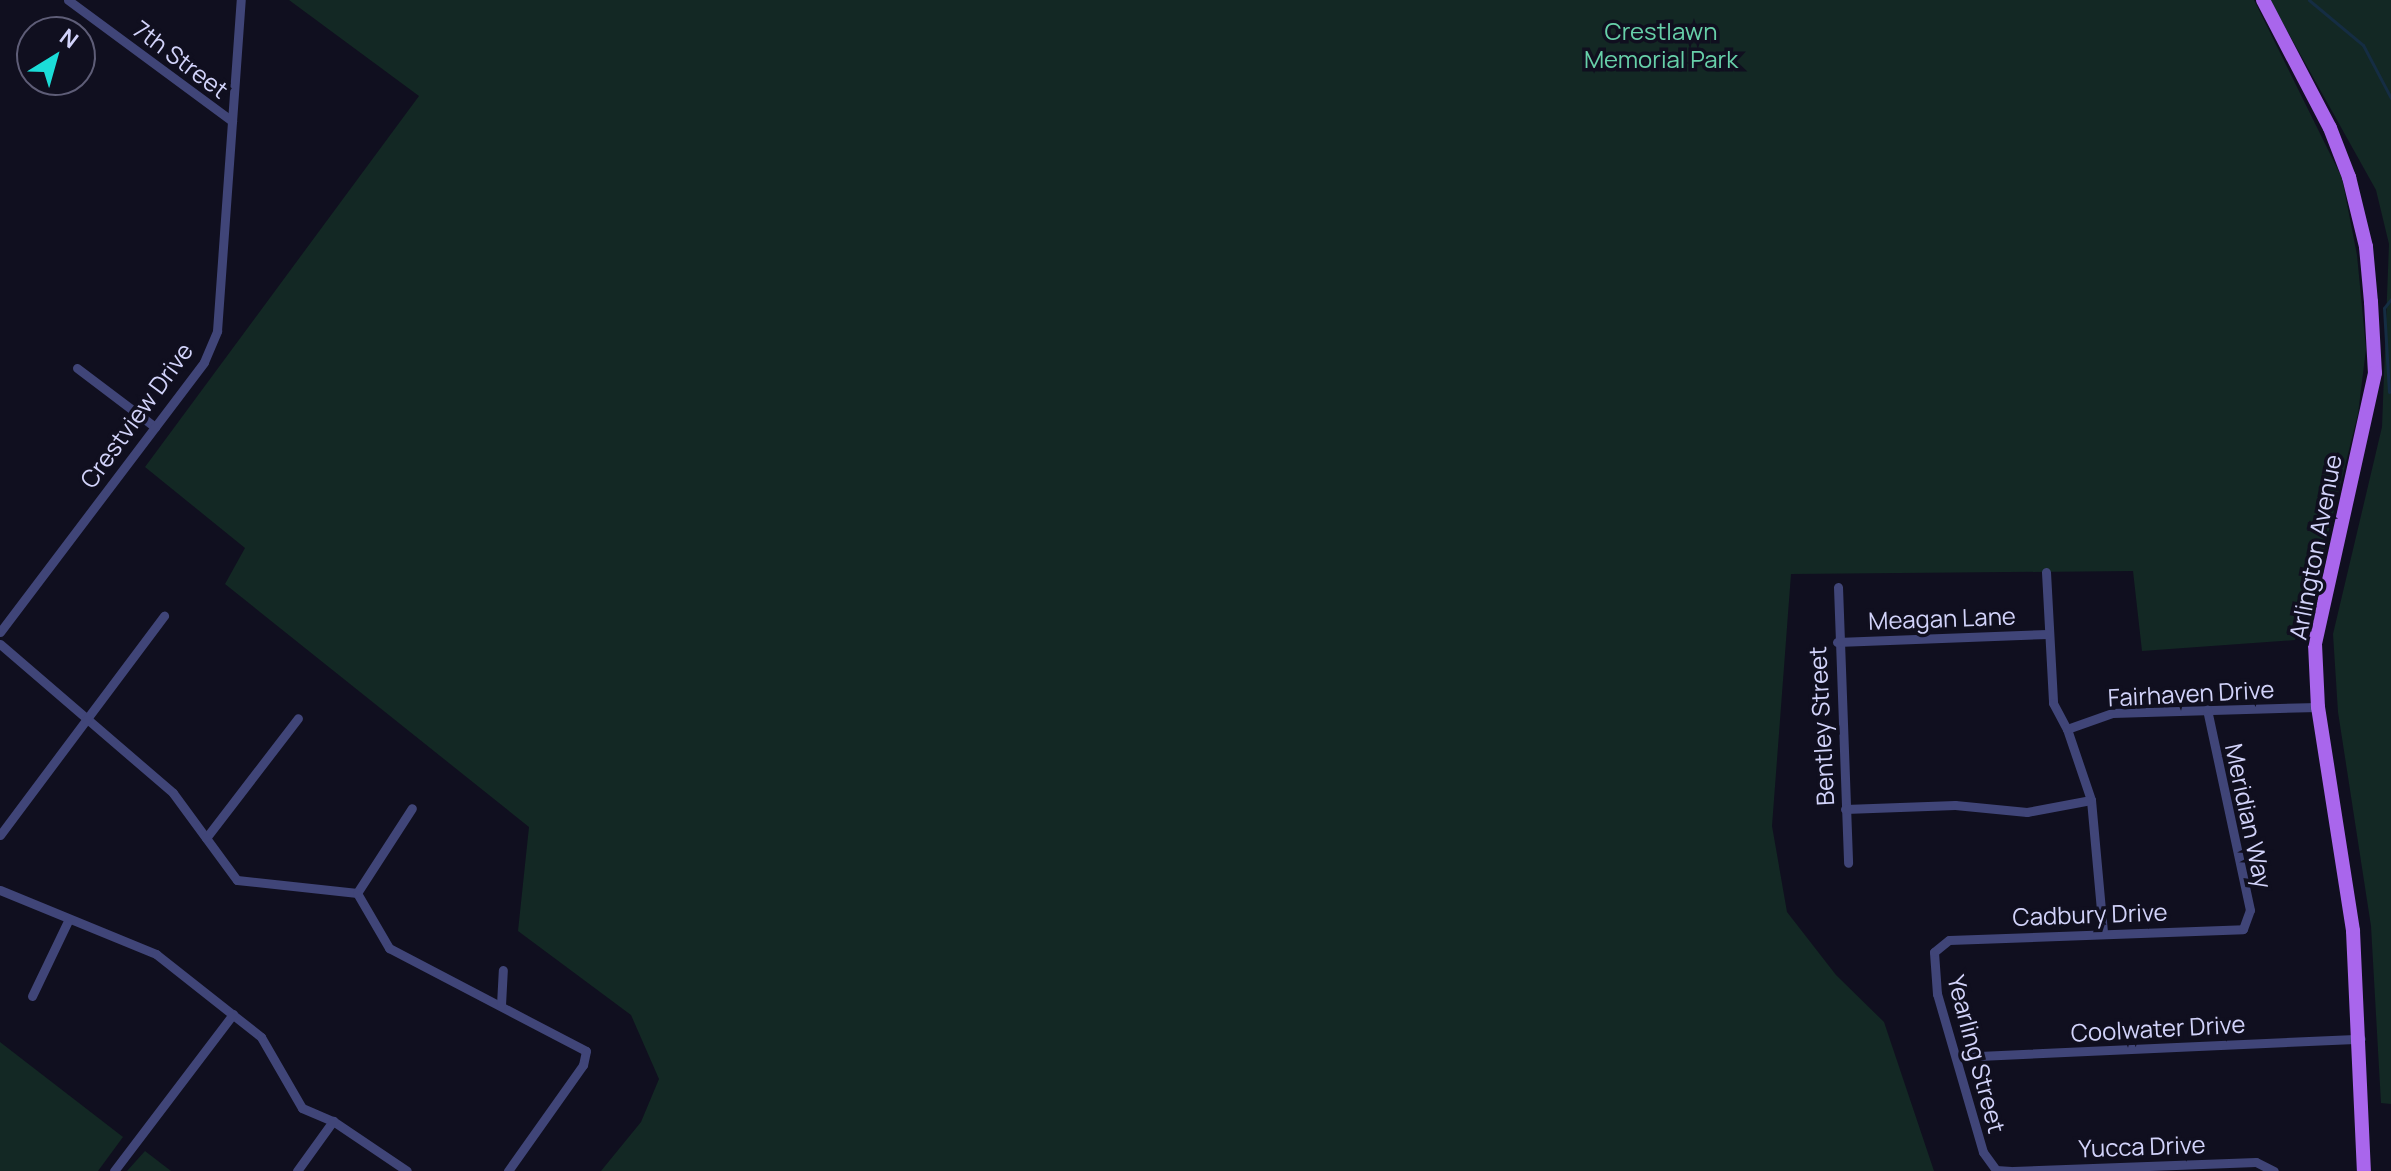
<!DOCTYPE html>
<style>
body{margin:0}
#map{position:relative;width:2391px;height:1171px;overflow:hidden;background:#100f1f;font-family:Manrope,sans-serif}
div>[style]{position:absolute}
.green>*{inset:0;background:#132824}
.stream>*{height:3px;margin:-1.5px;padding:0 1.5px;transform-origin:1.5px;border-radius:1.5px;background:#152d43}
.minor>*{height:9px;margin:-4.5px;padding:0 4.5px;transform-origin:4.5px;border-radius:4.5px;background:#404578}
.primary>*{height:14px;margin:-7px;padding:0 7px;transform-origin:7px;border-radius:7px;background:#a966ec}
span{translate:-50% -50%;white-space:nowrap;text-align:center;line-height:1.15;-webkit-text-stroke:7px #100f1f;paint-order:stroke}
.park-label{font-size:24px;color:#67d0a9}
.street-label{font-size:24px;color:#d2d3fa}
.north{position:absolute;left:16px;top:16px;width:80px;height:80px;box-sizing:border-box;background:#100f1f;border:2px solid #5e5d77;border-radius:50%;rotate:37deg;font-size:22px;font-weight:700;line-height:32px;text-align:center;color:#d2d3fa}
.north::after{content:'';display:block;margin:auto;width:28px;height:36px;background:#1bddd8;clip-path:polygon(50% 0,100% 100%,50% 72%,0 100%)}
</style>
<div id="map">
<div class="green">
<i style="clip-path:polygon(289px 0,2254px 0,2342px 178px,2357px 255px,2366px 349px,2358px 414px,2324px 550px,2295px 640px,2142px 651px,2133px 571px,1791px 574px,1772px 826px,1787px 912px,1836px 975px,1884px 1022px,1934px 1171px,601px 1171px,641px 1122px,659px 1079px,631px 1015px,518px 931px,529px 827px,225px 584px,245px 548px,145px 467px,419px 96px)"></i>
<i style="clip-path:polygon(2270px 0,2391px 0,2391px 1104px,2381px 1103px,2371px 926px,2338px 712px,2333px 634px,2382px 427px,2389px 244px,2376px 190px)"></i>
<i style="clip-path:polygon(0 1042px,123px 1137px,98px 1171px,0 1171px)"></i>
<i style="clip-path:polygon(145px 1151px,171px 1171px,127px 1171px)"></i>
</div>
<div class="stream">
<i style="left:2309px;top:0;width:70px;rotate:39.8deg"></i>
<i style="left:2363px;top:45px;width:60px;rotate:62.2deg"></i>
<i style="left:2389px;top:392px;width:84px;rotate:-93.4deg"></i>
<i style="left:2384px;top:308px;width:11px;rotate:-52deg"></i>
</div>
<div class="minor">
<i style="left:68px;top:0;width:204px;rotate:36.4deg"></i>
<i style="left:77px;top:368px;width:98px;rotate:37.1deg"></i>
<i style="left:2046px;top:572px;width:131px;rotate:86.9deg"></i>
<i style="left:2053px;top:703px;width:30px;rotate:62deg"></i>
<i style="left:2067px;top:729px;width:75px;rotate:71.3deg"></i>
<i style="left:2091px;top:800px;width:133px;rotate:84.8deg"></i>
<i style="left:1838px;top:587px;width:276px;rotate:87.9deg"></i>
<i style="left:0;top:632px;width:338px;rotate:-52.9deg"></i>
<i style="left:204px;top:362px;width:34px;rotate:-67deg"></i>
<i style="left:217px;top:331px;width:332px;rotate:-85.9deg"></i>
<i style="left:1837px;top:642px;width:211px;rotate:-2.2deg"></i>
<i style="left:0;top:644px;width:228px;rotate:40.7deg"></i>
<i style="left:173px;top:793px;width:108px;rotate:53.7deg"></i>
<i style="left:237px;top:880px;width:121px;rotate:6.2deg"></i>
<i style="left:357px;top:893px;width:64px;rotate:59.8deg"></i>
<i style="left:389px;top:948px;width:222px;rotate:27.6deg"></i>
<i style="left:586px;top:1051px;width:14px;rotate:102deg"></i>
<i style="left:583px;top:1065px;width:130px;rotate:125.3deg"></i>
<i style="left:2067px;top:729px;width:48px;rotate:-19.6deg"></i>
<i style="left:2112px;top:713px;width:206px;rotate:-1.7deg"></i>
<i style="left:1845px;top:809px;width:110px;rotate:-2.1deg"></i>
<i style="left:1955px;top:805px;width:72px;rotate:5.6deg"></i>
<i style="left:2027px;top:812px;width:65px;rotate:-10.6deg"></i>
<i style="left:0;top:835px;width:274px;rotate:-53.2deg"></i>
<i style="left:206px;top:838px;width:151px;rotate:-52.5deg"></i>
<i style="left:0;top:890px;width:169px;rotate:22.3deg"></i>
<i style="left:156px;top:954px;width:134px;rotate:38.3deg"></i>
<i style="left:261px;top:1037px;width:82px;rotate:60deg"></i>
<i style="left:302px;top:1108px;width:34px;rotate:23deg"></i>
<i style="left:333px;top:1121px;width:89px;rotate:34deg"></i>
<i style="left:357px;top:893px;width:101px;rotate:-57.1deg"></i>
<i style="left:32px;top:996px;width:83px;rotate:-64.4deg"></i>
<i style="left:501px;top:1005px;width:35px;rotate:-87deg"></i>
<i style="left:1957px;top:1057px;width:404px;rotate:-2.6deg"></i>
<i style="left:114px;top:1171px;width:197px;rotate:-52.8deg"></i>
<i style="left:297px;top:1171px;width:62px;rotate:-54.2deg"></i>
<i style="left:2011px;top:1171px;width:15px;rotate:-176deg"></i>
<i style="left:1996px;top:1170px;width:22px;rotate:-126deg"></i>
<i style="left:1983px;top:1152px;width:165px;rotate:-106.2deg"></i>
<i style="left:1937px;top:994px;width:42px;rotate:-94.1deg"></i>
<i style="left:1934px;top:952px;width:19px;rotate:-39deg"></i>
<i style="left:1949px;top:940px;width:294px;rotate:-2.1deg"></i>
<i style="left:2243px;top:929px;width:20px;rotate:-70deg"></i>
<i style="left:2250px;top:910px;width:205px;rotate:-102.1deg"></i>
<i style="left:2013px;top:1171px;width:243px;rotate:-2.1deg"></i>
<i style="left:2256px;top:1162px;width:20px;rotate:27deg"></i>
</div>
<div class="primary">
<i style="left:2263px;top:0;width:144px;rotate:62.4deg"></i>
<i style="left:2330px;top:128px;width:53px;rotate:68.8deg"></i>
<i style="left:2349px;top:177px;width:72px;rotate:76.3deg"></i>
<i style="left:2366px;top:247px;width:55px;rotate:84.8deg"></i>
<i style="left:2371px;top:302px;width:71px;rotate:86.8deg"></i>
<i style="left:2375px;top:373px;width:278px;rotate:102.5deg"></i>
<i style="left:2315px;top:644px;width:63px;rotate:87.3deg"></i>
<i style="left:2318px;top:707px;width:227px;rotate:81.1deg"></i>
<i style="left:2353px;top:931px;width:240px;rotate:87.4deg"></i>
</div>
<div class="park-label">
<span style="left:1661px;top:45px">Crestlawn<br>Memorial Park</span>
</div>
<div class="street-label">
<span style="left:181px;top:59px;rotate:37deg">7th Street</span>
<span style="left:136px;top:415px;rotate:-54deg">Crestview Drive</span>
<span style="left:2315px;top:547px;rotate:-79deg">Arlington Avenue</span>
<span style="left:1942px;top:618px;rotate:-2deg">Meagan Lane</span>
<span style="left:2191px;top:693px;rotate:-3deg">Fairhaven Drive</span>
<span style="left:1821px;top:726px;rotate:-93deg">Bentley Street</span>
<span style="left:2249px;top:816px;rotate:78deg">Meridian Way</span>
<span style="left:2090px;top:914px;rotate:-2deg">Cadbury Drive</span>
<span style="left:2158px;top:1028px;rotate:-3deg">Coolwater Drive</span>
<span style="left:1977px;top:1054px;rotate:75deg">Yearling Street</span>
<span style="left:2142px;top:1146px;rotate:-2deg">Yucca Drive</span>
</div>
<div class="north">N</div>
</div>
